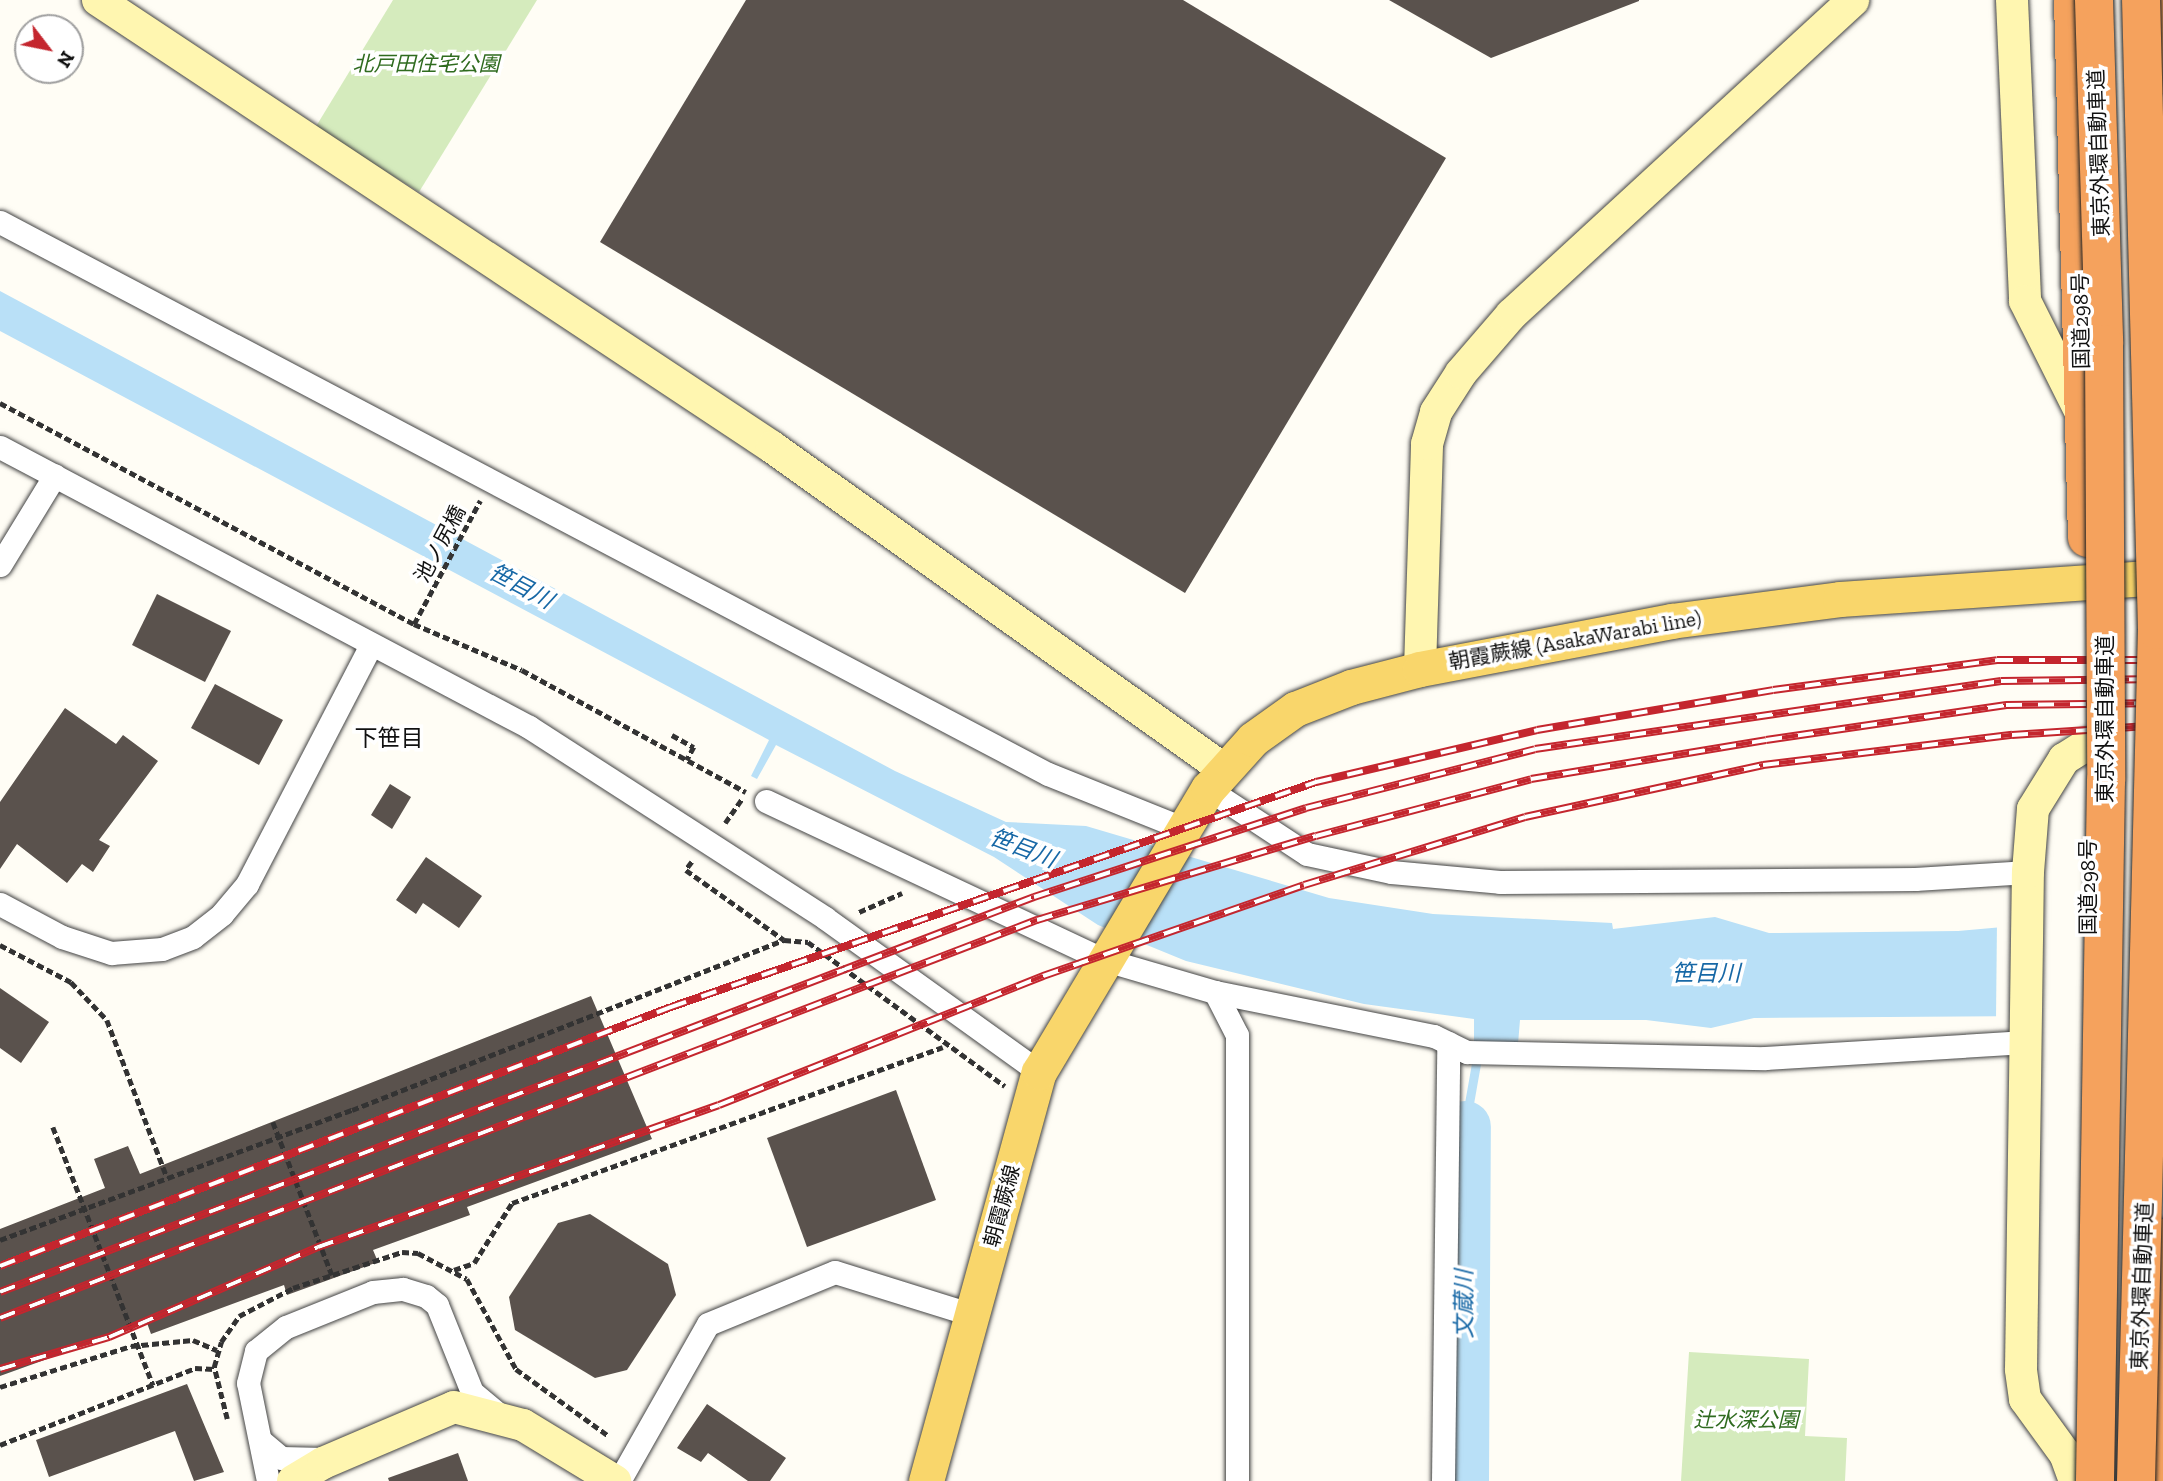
<!DOCTYPE html>
<meta charset="utf-8">
<style>
body{margin:0}
#map{position:relative;width:2163px;height:1481px;overflow:hidden;background:#fffdf5;font-family:"Zilla Slab","Noto Sans JP",serif}
div>[style]{position:absolute}
.green>*{inset:0;background:#d5ebbd}
.water>*{inset:0;background:#b9e0f7}
.pier>*{inset:0;background:#fffdf5}
.stream>*{height:9px;margin:-4.5px;padding:0 4.5px;transform-origin:4.5px;border-radius:4.5px;background:#b9e0f7}
.river>*{height:51px;margin:-25.5px;padding:0 25.5px;transform-origin:25.5px;border-radius:25.5px;background:#b9e0f7}
.building>*{inset:0;background:#5a524d}
.path>*{height:4.5px;margin-top:-2.25px;transform-origin:0;background:repeating-linear-gradient(90deg,#333 0 7px,transparent 0 10.5px)}
.roads{filter:drop-shadow(0 0 2px #444) drop-shadow(0 0 2px #444)}
.street>*{height:23px;margin:-11.5px;padding:0 11.5px;transform-origin:11.5px;border-radius:11.5px;background:#fff}
.secondary>*{height:32px;margin:-16px;padding:0 16px;transform-origin:16px;border-radius:16px;background:#fff6b0}
.primary>*{height:35px;margin:-17.5px;padding:0 17.5px;transform-origin:17.5px;border-radius:17.5px;background:#f9d66b}
.highway>*{height:38px;margin:-19px;padding:0 19px;transform-origin:19px;border-radius:19px;background:#f5a25d}
.rail>*{height:8px;margin-top:-4px;transform-origin:0;background:repeating-linear-gradient(90deg,#fff 0 16px,#c4262e 0 32px);box-sizing:border-box;border-block:2px solid #c4262e}
.bridges{filter:drop-shadow(0 0 2px #222) drop-shadow(0 0 2px #222)}
.highway-bridge>*{height:38px;margin:-19px;padding:0 19px;transform-origin:19px;border-radius:19px;background:#f5a25d}
span{translate:-50% -50%;white-space:nowrap;text-align:center;line-height:1.15;-webkit-text-stroke:7px #fff;paint-order:stroke}
.park-label{font-size:21px;color:#2f6b1f;font-style:italic}
.street-label{font-size:21px;color:#111}
.water-label{font-size:23px;color:#1768a6;font-style:italic}
.neighbourhood-label{font-size:23px;color:#111}
.north{position:absolute;left:14px;top:14px;width:70px;height:70px;box-sizing:border-box;background:#fff;border:2px solid #a0a0a0;border-radius:50%;rotate:122deg;font-size:19px;font-weight:700;line-height:28px;text-align:center;color:#111}
.north::after{content:'';display:block;margin:auto;width:24px;height:32px;background:#c4262e;clip-path:polygon(50% 0,100% 100%,50% 72%,0 100%)}
</style>
<div id="map">
<div class="green">
<i style="clip-path:polygon(393px 0,537px 0,419px 192px,315px 128px)"></i>
<i style="clip-path:polygon(1689px 1352px,1809px 1359px,1805px 1436px,1847px 1438px,1845px 1481px,1681px 1481px)"></i>
</div>
<div class="water">
<i style="clip-path:polygon(0 291px,895px 771px,1006px 822px,1086px 826px,1329px 898px,1433px 914px,1612px 923px,1613px 929px,1715px 917px,1769px 933px,1958px 931px,2163px 913px,2163px 1015px,1754px 1018px,1711px 1028px,1646px 1020px,1520px 1020px,1518px 1044px,1474px 1041px,1474px 1019px,1364px 1004px,1186px 961px,1098px 925px,994px 857px,776px 745px,757px 779px,751px 776px,769px 740px,0 331px)"></i>
</div>
<div class="pier">
<i style="clip-path:polygon(2163px 910px,2163px 1018px,1996px 1021px,1997px 921px)"></i>
</div>
<div class="stream">
<i style="left:1465px;top:1126px;width:75px;rotate:-80deg"></i>
</div>
<div class="river">
<i style="left:1463px;top:1481px;width:355px;rotate:-89.7deg"></i>
</div>
<div class="building">
<i style="clip-path:polygon(746px 0,1183px 0,1446px 158px,1185px 593px,600px 242px)"></i>
<i style="clip-path:polygon(1389px 0,1639px 0,1639px 1px,1491px 58px)"></i>
<i style="clip-path:polygon(157px 594px,231px 631px,205px 682px,132px 645px)"></i>
<i style="clip-path:polygon(215px 684px,283px 720px,259px 765px,191px 728px)"></i>
<i style="clip-path:polygon(65px 708px,116px 744px,123px 735px,158px 761px,99px 840px,110px 846px,93px 872px,82px 864px,67px 883px,17px 844px,0 869px,0 802px)"></i>
<i style="clip-path:polygon(390px 784px,411px 797px,392px 829px,371px 815px)"></i>
<i style="clip-path:polygon(426px 857px,482px 896px,459px 928px,423px 903px,416px 914px,396px 900px)"></i>
<i style="clip-path:polygon(0 988px,49px 1022px,21px 1063px,0 1048px)"></i>
<i style="clip-path:polygon(591px 996px,652px 1139px,467px 1207px,470px 1215px,373px 1250px,378px 1262px,287px 1295px,284px 1285px,151px 1334px,147px 1323px,0 1376px,0 1229px,105px 1188px,94px 1159px,128px 1146px,140px 1174px)"></i>
<i style="clip-path:polygon(896px 1090px,936px 1200px,807px 1247px,767px 1138px)"></i>
<i style="clip-path:polygon(590px 1214px,668px 1264px,676px 1295px,627px 1370px,595px 1378px,515px 1330px,509px 1297px,558px 1223px)"></i>
<i style="clip-path:polygon(187px 1384px,224px 1472px,194px 1481px,175px 1431px,49px 1477px,36px 1440px)"></i>
<i style="clip-path:polygon(707px 1404px,786px 1458px,770px 1481px,748px 1481px,708px 1453px,701px 1462px,677px 1448px)"></i>
<i style="clip-path:polygon(458px 1453px,468px 1481px,389px 1481px,388px 1478px)"></i>
</div>
<div class="path">
<i style="left:0;top:403px;width:469px;rotate:28.1deg"></i>
<i style="left:414px;top:624px;width:117px;rotate:23.1deg"></i>
<i style="left:522px;top:670px;width:255px;rotate:28.6deg"></i>
<i style="left:414px;top:624px;width:140px;rotate:-61.8deg"></i>
<i style="left:672px;top:735px;width:25px;rotate:29deg"></i>
<i style="left:694px;top:747px;width:15px;rotate:118deg"></i>
<i style="left:725px;top:823px;width:29px;rotate:-55deg"></i>
<i style="left:692px;top:862px;width:10px;rotate:127deg"></i>
<i style="left:686px;top:870px;width:120px;rotate:35.5deg"></i>
<i style="left:859px;top:912px;width:47px;rotate:-23.8deg"></i>
<i style="left:0;top:945px;width:80px;rotate:27.5deg"></i>
<i style="left:71px;top:982px;width:52px;rotate:46.5deg"></i>
<i style="left:107px;top:1020px;width:168px;rotate:69.1deg"></i>
<i style="left:273px;top:1122px;width:164px;rotate:68.9deg"></i>
<i style="left:53px;top:1127px;width:277px;rotate:68.8deg"></i>
<i style="left:0;top:1240px;width:375px;rotate:-20.3deg"></i>
<i style="left:352px;top:1110px;width:464px;rotate:-21.5deg"></i>
<i style="left:784px;top:940px;width:24px;rotate:5deg"></i>
<i style="left:808px;top:942px;width:244px;rotate:36.2deg"></i>
<i style="left:454px;top:1270px;width:21px;rotate:-19deg"></i>
<i style="left:474px;top:1263px;width:71px;rotate:-57.7deg"></i>
<i style="left:512px;top:1203px;width:458px;rotate:-19.9deg"></i>
<i style="left:0;top:1387px;width:137px;rotate:-17.4deg"></i>
<i style="left:131px;top:1346px;width:62px;rotate:-5.5deg"></i>
<i style="left:193px;top:1340px;width:26px;rotate:23deg"></i>
<i style="left:227px;top:1419px;width:54px;rotate:-104deg"></i>
<i style="left:214px;top:1367px;width:26px;rotate:-74deg"></i>
<i style="left:221px;top:1342px;width:32px;rotate:-55deg"></i>
<i style="left:239px;top:1316px;width:61px;rotate:-27.4deg"></i>
<i style="left:293px;top:1288px;width:115px;rotate:-18.3deg"></i>
<i style="left:402px;top:1252px;width:16px;rotate:4deg"></i>
<i style="left:418px;top:1253px;width:55px;rotate:28deg"></i>
<i style="left:467px;top:1279px;width:102px;rotate:61.4deg"></i>
<i style="left:516px;top:1369px;width:115px;rotate:35.8deg"></i>
<i style="left:0;top:1445px;width:210px;rotate:-21.5deg"></i>
<i style="left:195px;top:1368px;width:19px;rotate:3deg"></i>
</div>
<div class="roads">
<div class="street">
<i style="left:0;top:222px;width:1184px;rotate:27.78deg"></i>
<i style="left:1048px;top:774px;width:148px;rotate:21.9deg"></i>
<i style="left:0;top:447px;width:599px;rotate:27.89deg"></i>
<i style="left:529px;top:727px;width:352px;rotate:32.8deg"></i>
<i style="left:825px;top:918px;width:264px;rotate:35.7deg"></i>
<i style="left:0;top:565px;width:105px;rotate:-58.6deg"></i>
<i style="left:1208px;top:789px;width:118px;rotate:33.3deg"></i>
<i style="left:1307px;top:854px;width:86px;rotate:12.1deg"></i>
<i style="left:1391px;top:872px;width:109px;rotate:5.2deg"></i>
<i style="left:1500px;top:882px;width:415px;rotate:-0.4deg"></i>
<i style="left:1915px;top:879px;width:113px;rotate:-3.5deg"></i>
<i style="left:766px;top:801px;width:371px;rotate:25.2deg"></i>
<i style="left:1102px;top:959px;width:118px;rotate:16.3deg"></i>
<i style="left:1215px;top:992px;width:223px;rotate:11.4deg"></i>
<i style="left:1434px;top:1036px;width:37px;rotate:26deg"></i>
<i style="left:1467px;top:1052px;width:298px;rotate:1.2deg"></i>
<i style="left:1765px;top:1058px;width:261px;rotate:-3.5deg"></i>
<i style="left:0;top:904px;width:70px;rotate:28deg"></i>
<i style="left:62px;top:937px;width:52px;rotate:18.1deg"></i>
<i style="left:111px;top:953px;width:51px;rotate:-4.5deg"></i>
<i style="left:162px;top:949px;width:33px;rotate:-21deg"></i>
<i style="left:193px;top:937px;width:37px;rotate:-38deg"></i>
<i style="left:222px;top:914px;width:39px;rotate:-50deg"></i>
<i style="left:247px;top:884px;width:269px;rotate:-62.6deg"></i>
<i style="left:1215px;top:992px;width:48px;rotate:62.9deg"></i>
<i style="left:1237px;top:1035px;width:446px;rotate:90deg"></i>
<i style="left:261px;top:1441px;width:26px;rotate:40deg"></i>
<i style="left:281px;top:1458px;width:43px;rotate:1.3deg"></i>
<i style="left:268px;top:1481px;width:100px;rotate:-101.5deg"></i>
<i style="left:248px;top:1383px;width:33px;rotate:-76deg"></i>
<i style="left:256px;top:1351px;width:38px;rotate:-39deg"></i>
<i style="left:286px;top:1327px;width:94px;rotate:-21.9deg"></i>
<i style="left:373px;top:1292px;width:30px;rotate:-6deg"></i>
<i style="left:403px;top:1289px;width:24px;rotate:17deg"></i>
<i style="left:426px;top:1296px;width:14px;rotate:39deg"></i>
<i style="left:437px;top:1305px;width:94px;rotate:68.1deg"></i>
<i style="left:472px;top:1392px;width:34px;rotate:40deg"></i>
<i style="left:619px;top:1481px;width:180px;rotate:-60.5deg"></i>
<i style="left:708px;top:1324px;width:137px;rotate:-22.3deg"></i>
<i style="left:835px;top:1272px;width:145px;rotate:17.3deg"></i>
<i style="left:1443px;top:1481px;width:438px;rotate:-89.3deg"></i>
</div>
<div class="secondary">
<i style="left:98px;top:0;width:809px;rotate:33.55deg"></i>
<i style="left:772px;top:447px;width:553px;rotate:35.5deg"></i>
<i style="left:2012px;top:0;width:301px;rotate:87.5deg"></i>
<i style="left:2025px;top:301px;width:123px;rotate:63.4deg"></i>
<i style="left:1420px;top:669px;width:225px;rotate:-88.2deg"></i>
<i style="left:1427px;top:444px;width:33px;rotate:-74deg"></i>
<i style="left:1436px;top:412px;width:46px;rotate:-57.3deg"></i>
<i style="left:1461px;top:373px;width:77px;rotate:-49.2deg"></i>
<i style="left:1511px;top:315px;width:465px;rotate:-42.6deg"></i>
<i style="left:293px;top:1481px;width:35px;rotate:-31deg"></i>
<i style="left:323px;top:1463px;width:142px;rotate:-23.1deg"></i>
<i style="left:454px;top:1407px;width:71px;rotate:14.6deg"></i>
<i style="left:523px;top:1425px;width:108px;rotate:31.3deg"></i>
<i style="left:2075px;top:1481px;width:29px;rotate:-110deg"></i>
<i style="left:2065px;top:1454px;width:68px;rotate:-126deg"></i>
<i style="left:2025px;top:1399px;width:30px;rotate:-98deg"></i>
<i style="left:2021px;top:1369px;width:497px;rotate:-89.2deg"></i>
<i style="left:2028px;top:872px;width:63px;rotate:-85.5deg"></i>
<i style="left:2033px;top:809px;width:59px;rotate:-58.2deg"></i>
<i style="left:2064px;top:759px;width:28px;rotate:-32deg"></i>
</div>
<div class="primary">
<i style="left:926px;top:1481px;width:424px;rotate:-74.6deg"></i>
<i style="left:1039px;top:1072px;width:330px;rotate:-59.2deg"></i>
<i style="left:1208px;top:789px;width:67px;rotate:-48deg"></i>
<i style="left:1253px;top:739px;width:52px;rotate:-35.5deg"></i>
<i style="left:1295px;top:709px;width:60px;rotate:-21.4deg"></i>
<i style="left:1351px;top:687px;width:71px;rotate:-14.6deg"></i>
<i style="left:1420px;top:669px;width:256px;rotate:-10.8deg"></i>
<i style="left:1671px;top:621px;width:170px;rotate:-7.4deg"></i>
<i style="left:1840px;top:599px;width:324px;rotate:-3.9deg"></i>
</div>
<div class="highway">
<i style="left:2073px;top:0;width:538px;rotate:88.51deg"></i>
<i style="left:2161px;top:0;width:74px;rotate:88.5deg"></i>
<i style="left:2158px;top:1481px;width:243px;rotate:-88.8deg"></i>
</div>
</div>
<div class="rail">
<i style="left:0;top:1266px;width:719px;rotate:-21.11deg"></i>
<i style="left:671px;top:1007px;width:683px;rotate:-19.23deg"></i>
<i style="left:1316px;top:782px;width:227px;rotate:-13.2deg"></i>
<i style="left:1537px;top:730px;width:239px;rotate:-9.6deg"></i>
<i style="left:1773px;top:690px;width:226px;rotate:-7.6deg"></i>
<i style="left:1997px;top:660px;width:166px"></i>
<i style="left:0;top:1292px;width:1107px;rotate:-20.91deg"></i>
<i style="left:1034px;top:897px;width:286px;rotate:-18.1deg"></i>
<i style="left:1306px;top:808px;width:236px;rotate:-14.4deg"></i>
<i style="left:1535px;top:749px;width:471px;rotate:-8.3deg"></i>
<i style="left:2001px;top:681px;width:162px;rotate:-0.7deg"></i>
<i style="left:0;top:1318px;width:1111px;rotate:-21deg"></i>
<i style="left:1037px;top:920px;width:291px;rotate:-16.8deg"></i>
<i style="left:1316px;top:836px;width:222px;rotate:-14.8deg"></i>
<i style="left:1531px;top:779px;width:238px;rotate:-9.4deg"></i>
<i style="left:1766px;top:740px;width:243px;rotate:-8.3deg"></i>
<i style="left:2006px;top:705px;width:157px;rotate:-0.7deg"></i>
<i style="left:0;top:1369px;width:114px;rotate:-16.4deg"></i>
<i style="left:109px;top:1337px;width:228px;rotate:-23.3deg"></i>
<i style="left:318px;top:1247px;width:425px;rotate:-19.5deg"></i>
<i style="left:719px;top:1105px;width:349px;rotate:-21.7deg"></i>
<i style="left:1043px;top:976px;width:276px;rotate:-19.2deg"></i>
<i style="left:1304px;top:885px;width:231px;rotate:-17.1deg"></i>
<i style="left:1525px;top:817px;width:244px;rotate:-12.3deg"></i>
<i style="left:1763px;top:765px;width:251px;rotate:-6.9deg"></i>
<i style="left:2012px;top:735px;width:151px;rotate:-3.8deg"></i>
</div>
<div class="bridges">
<div class="highway-bridge">
<i style="left:2094px;top:0;width:344px;rotate:88.3deg"></i>
<i style="left:2104px;top:344px;width:436px;rotate:89.7deg"></i>
<i style="left:2106px;top:780px;width:701px;rotate:90.9deg"></i>
<i style="left:2136px;top:1481px;width:851px;rotate:-88.59deg"></i>
<i style="left:2157px;top:630px;width:630px;rotate:-91.45deg"></i>
</div>
</div>
<div class="park-label">
<span style="left:426px;top:64px">北戸田住宅公園</span>
<span style="left:1746px;top:1420px">辻水深公園</span>
</div>
<div class="street-label">
<span style="left:2099px;top:153px;rotate:-92deg">東京外環自動車道</span>
<span style="left:2081px;top:321px;rotate:-91deg">国道298号</span>
<span style="left:440px;top:544px;rotate:-62deg">池ノ尻橋</span>
<span style="left:1575px;top:640px;rotate:-10deg">朝霞蕨線 (AsakaWarabi line)</span>
<span style="left:2105px;top:719px;rotate:-90deg">東京外環自動車道</span>
<span style="left:2088px;top:887px;rotate:-90deg">国道298号</span>
<span style="left:1002px;top:1206px;rotate:-75deg">朝霞蕨線</span>
<span style="left:2142px;top:1286px;rotate:-88deg">東京外環自動車道</span>
</div>
<div class="water-label">
<span style="left:521px;top:586px;rotate:28deg">笹目川</span>
<span style="left:1023px;top:848px;rotate:21deg">笹目川</span>
<span style="left:1706px;top:973px">笹目川</span>
<span style="left:1464px;top:1304px;rotate:-90deg">文蔵川</span>
</div>
<div class="neighbourhood-label">
<span style="left:389px;top:738px">下笹目</span>
</div>
<div class="north">N</div>
</div>
